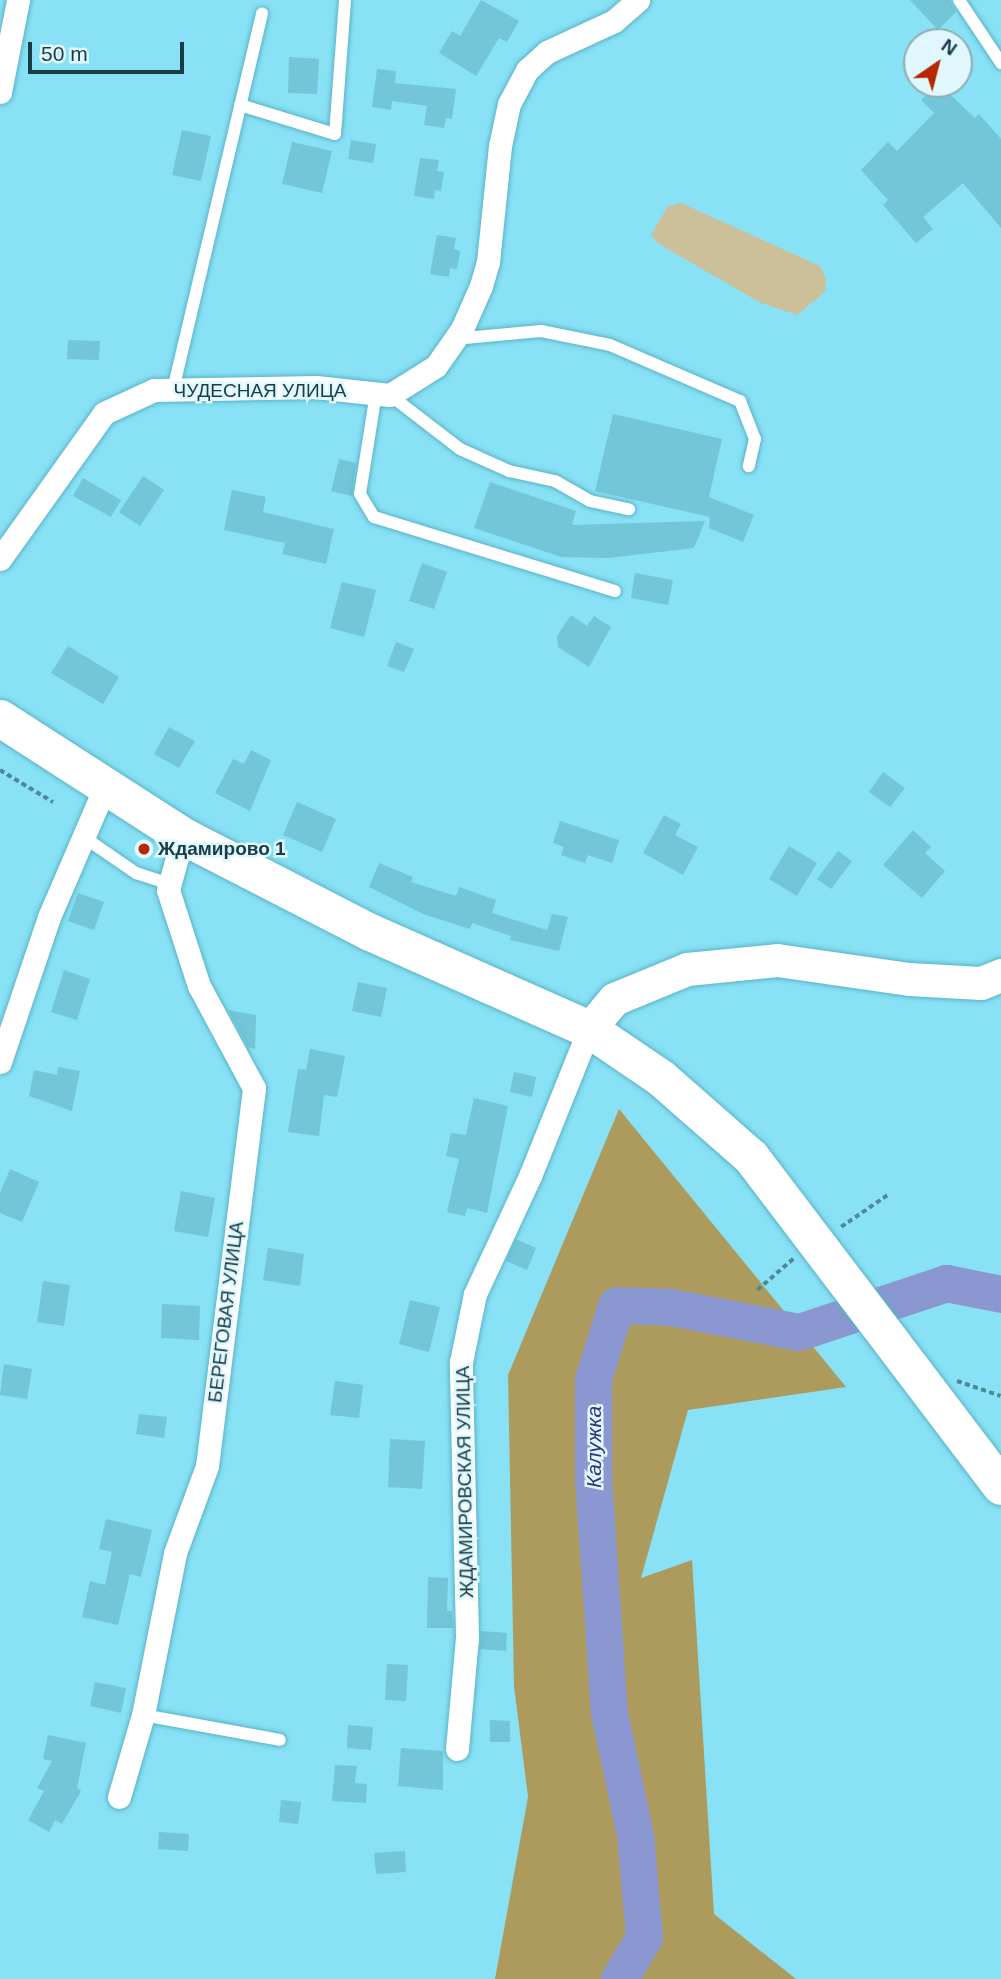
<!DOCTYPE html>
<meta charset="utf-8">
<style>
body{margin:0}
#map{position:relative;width:1001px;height:1979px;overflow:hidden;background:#88e1f5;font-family:Helvetica,sans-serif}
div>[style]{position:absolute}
.green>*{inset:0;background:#cbc099}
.forest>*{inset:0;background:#ad9b5d}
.river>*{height:37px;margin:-18.5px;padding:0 18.5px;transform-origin:18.5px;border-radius:18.5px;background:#8a97d0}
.building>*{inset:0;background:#73c5d8}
.path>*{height:3.5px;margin-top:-1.75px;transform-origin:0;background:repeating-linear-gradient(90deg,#4c8a97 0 5px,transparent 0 8.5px)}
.roads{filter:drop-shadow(0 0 2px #5ab3c7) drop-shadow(0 0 2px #5ab3c7)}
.lane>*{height:12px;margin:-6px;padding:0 6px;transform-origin:6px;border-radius:6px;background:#fff}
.street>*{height:23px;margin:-11.5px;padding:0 11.5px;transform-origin:11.5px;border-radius:11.5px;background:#fff}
.secondary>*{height:33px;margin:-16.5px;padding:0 16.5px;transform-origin:16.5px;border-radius:16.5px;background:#fff}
.primary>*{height:37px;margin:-18.5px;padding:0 18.5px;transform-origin:18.5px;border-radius:18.5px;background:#fff}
.dots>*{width:19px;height:19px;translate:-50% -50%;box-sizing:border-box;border:4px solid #dff7fd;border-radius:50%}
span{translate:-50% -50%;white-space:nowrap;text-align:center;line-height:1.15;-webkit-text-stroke:5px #dff7fd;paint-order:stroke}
.street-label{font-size:19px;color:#183d45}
.poi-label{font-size:19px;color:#183d45;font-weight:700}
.left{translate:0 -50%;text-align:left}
.water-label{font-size:21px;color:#2e377b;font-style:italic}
.north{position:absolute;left:903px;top:28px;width:70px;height:70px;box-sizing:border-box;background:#dff7fd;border:2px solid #8fadb3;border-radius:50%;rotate:35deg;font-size:19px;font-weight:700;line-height:28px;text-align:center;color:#183d45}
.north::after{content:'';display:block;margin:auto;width:24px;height:32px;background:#b42904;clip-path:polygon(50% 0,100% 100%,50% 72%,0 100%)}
.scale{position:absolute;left:28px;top:42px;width:156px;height:32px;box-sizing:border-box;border:4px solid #183d45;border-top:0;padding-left:9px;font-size:21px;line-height:24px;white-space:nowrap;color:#183d45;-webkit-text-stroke:5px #dff7fd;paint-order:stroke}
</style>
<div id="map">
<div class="green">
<i style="clip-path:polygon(681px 203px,820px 266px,826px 278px,825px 292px,797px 315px,761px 303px,659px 244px,651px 235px,668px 206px)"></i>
</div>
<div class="forest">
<i style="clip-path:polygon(619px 1109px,846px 1387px,688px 1410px,641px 1578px,692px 1560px,714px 1914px,796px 1979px,495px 1979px,528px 1797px,514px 1686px,508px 1375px)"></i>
</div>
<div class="river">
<i style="left:619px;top:1979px;width:49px;rotate:-59.2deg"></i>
<i style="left:644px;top:1937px;width:102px;rotate:-95deg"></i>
<i style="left:635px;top:1835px;width:125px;rotate:-102deg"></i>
<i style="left:609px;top:1713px;width:237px;rotate:-93.9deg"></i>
<i style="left:593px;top:1477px;width:98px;rotate:-90deg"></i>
<i style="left:593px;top:1379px;width:77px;rotate:-72.7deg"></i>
<i style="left:616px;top:1305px;width:55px;rotate:2.1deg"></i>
<i style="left:671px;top:1307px;width:130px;rotate:11.1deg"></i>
<i style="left:799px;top:1332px;width:155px;rotate:-18.4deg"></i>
<i style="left:946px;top:1283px;width:56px;rotate:11.3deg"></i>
</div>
<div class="building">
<i style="clip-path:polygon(481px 0,519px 21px,507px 42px,499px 38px,476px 76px,439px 53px,452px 31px,460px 36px)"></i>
<i style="clip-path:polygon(910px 0,950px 0,956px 12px,938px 30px)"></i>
<i style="clip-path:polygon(289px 57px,319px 59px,317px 94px,288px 93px)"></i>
<i style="clip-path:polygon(377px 69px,396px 71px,395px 83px,456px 89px,452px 119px,446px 118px,444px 128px,424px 125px,427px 106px,392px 101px,391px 110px,372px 107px)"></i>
<i style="clip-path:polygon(939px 84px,975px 118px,979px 114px,1001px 139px,1001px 228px,963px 183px,923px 217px,933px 229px,916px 243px,883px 205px,888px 200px,861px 170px,888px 142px,897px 151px,934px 113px,921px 100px)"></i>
<i style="clip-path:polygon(182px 130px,211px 136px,201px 181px,172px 175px)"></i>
<i style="clip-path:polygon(351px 140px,376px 144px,373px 163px,348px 159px)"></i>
<i style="clip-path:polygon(292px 142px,332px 151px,322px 193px,282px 184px)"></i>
<i style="clip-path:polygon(420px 158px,439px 160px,437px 171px,444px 172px,441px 191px,435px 190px,434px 199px,414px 196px)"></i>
<i style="clip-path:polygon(437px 235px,456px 238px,454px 249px,460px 251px,457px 269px,450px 268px,449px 277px,430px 274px)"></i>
<i style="clip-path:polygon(68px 340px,100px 341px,99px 360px,67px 359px)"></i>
<i style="clip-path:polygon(613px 414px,722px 439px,709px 497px,754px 515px,743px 542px,709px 528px,710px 517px,595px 491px)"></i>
<i style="clip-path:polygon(339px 459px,356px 463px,352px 496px,331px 491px)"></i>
<i style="clip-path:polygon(143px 476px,164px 490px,140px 526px,119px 512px)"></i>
<i style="clip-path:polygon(83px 478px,121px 500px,111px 517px,73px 496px)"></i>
<i style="clip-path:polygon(490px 482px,576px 511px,572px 525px,705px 521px,694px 548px,608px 558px,561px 557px,474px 528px)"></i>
<i style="clip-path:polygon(232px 490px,266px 497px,263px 512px,334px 529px,326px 564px,282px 554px,285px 543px,224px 530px)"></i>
<i style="clip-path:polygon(422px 563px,447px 572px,434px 609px,409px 601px)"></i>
<i style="clip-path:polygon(635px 573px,673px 580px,668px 605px,631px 598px)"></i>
<i style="clip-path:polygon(342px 582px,376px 590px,364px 637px,330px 628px)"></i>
<i style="clip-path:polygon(571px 615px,587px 626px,594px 616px,611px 627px,589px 667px,558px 647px,557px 636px)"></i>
<i style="clip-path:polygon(396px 642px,414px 649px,404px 672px,387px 666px)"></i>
<i style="clip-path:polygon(68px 646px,119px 677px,103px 704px,51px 673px)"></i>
<i style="clip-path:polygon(169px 727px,195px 741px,179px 768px,154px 754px)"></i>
<i style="clip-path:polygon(251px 750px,271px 760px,250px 811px,215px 793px,233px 759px,244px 764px)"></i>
<i style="clip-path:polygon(883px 772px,905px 788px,890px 807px,869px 792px)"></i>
<i style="clip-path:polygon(297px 802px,336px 819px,322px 852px,283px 835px)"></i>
<i style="clip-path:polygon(664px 815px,681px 824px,675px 835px,698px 847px,683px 875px,643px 853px)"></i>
<i style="clip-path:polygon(560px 821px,619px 840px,612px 863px,588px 855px,585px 863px,561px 855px,564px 847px,553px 843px)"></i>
<i style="clip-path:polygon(913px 830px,931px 847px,925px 853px,945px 871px,922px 898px,883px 865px)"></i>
<i style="clip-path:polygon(789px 846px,817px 863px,797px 896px,769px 879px)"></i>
<i style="clip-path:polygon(838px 851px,852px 861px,831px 889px,817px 879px)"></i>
<i style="clip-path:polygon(379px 863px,413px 877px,411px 882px,456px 896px,459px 887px,496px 900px,492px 913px,547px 930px,552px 914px,568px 917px,559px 951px,510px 940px,511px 936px,472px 923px,470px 929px,423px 914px,369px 887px)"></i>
<i style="clip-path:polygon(78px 893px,104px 902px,94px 930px,68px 921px)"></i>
<i style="clip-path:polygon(64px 970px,90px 979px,77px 1020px,51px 1012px)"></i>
<i style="clip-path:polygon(358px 982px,387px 988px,381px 1017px,352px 1011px)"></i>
<i style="clip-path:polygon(228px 1010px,256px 1015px,255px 1049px,248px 1047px)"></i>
<i style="clip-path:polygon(310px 1049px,345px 1056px,337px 1097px,324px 1095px,319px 1136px,288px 1132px,298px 1069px,306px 1070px)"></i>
<i style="clip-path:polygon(58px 1067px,80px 1071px,72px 1111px,29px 1096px,34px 1070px,57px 1075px)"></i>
<i style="clip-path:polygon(514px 1072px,536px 1077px,532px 1097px,510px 1092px)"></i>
<i style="clip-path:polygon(474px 1098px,508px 1106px,487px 1213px,467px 1208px,465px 1216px,447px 1212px,459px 1159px,446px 1156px,451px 1133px,466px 1135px)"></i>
<i style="clip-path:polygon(10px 1169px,39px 1182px,22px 1222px,0 1213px,0 1193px)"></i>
<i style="clip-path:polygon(181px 1191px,215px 1198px,208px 1237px,174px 1231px)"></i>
<i style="clip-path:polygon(516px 1239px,536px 1248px,527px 1270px,506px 1261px)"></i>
<i style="clip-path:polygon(268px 1248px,304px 1254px,300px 1286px,263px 1280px)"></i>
<i style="clip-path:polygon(43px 1281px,70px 1285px,64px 1326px,37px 1322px)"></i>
<i style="clip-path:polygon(410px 1300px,440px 1307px,429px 1352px,399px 1344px)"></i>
<i style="clip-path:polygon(162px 1304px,200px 1306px,199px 1340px,161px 1338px)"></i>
<i style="clip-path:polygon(4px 1364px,32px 1369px,27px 1399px,0 1395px)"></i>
<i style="clip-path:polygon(335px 1381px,363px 1385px,359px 1418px,330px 1415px)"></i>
<i style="clip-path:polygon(139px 1414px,167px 1417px,164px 1438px,136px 1434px)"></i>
<i style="clip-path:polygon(390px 1439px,425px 1441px,422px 1489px,388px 1487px)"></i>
<i style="clip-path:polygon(106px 1519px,152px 1530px,141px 1577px,130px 1574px,118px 1625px,82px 1617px,90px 1581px,105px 1585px,112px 1552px,99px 1549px)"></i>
<i style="clip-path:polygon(428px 1577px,448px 1578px,447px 1611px,452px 1611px,453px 1628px,427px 1628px)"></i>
<i style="clip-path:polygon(481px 1631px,507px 1633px,506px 1651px,480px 1649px)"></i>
<i style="clip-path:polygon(387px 1664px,408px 1665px,406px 1701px,385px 1700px)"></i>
<i style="clip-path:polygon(95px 1682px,126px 1688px,121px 1713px,90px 1706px)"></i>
<i style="clip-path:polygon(490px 1720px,510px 1721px,510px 1742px,490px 1742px)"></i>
<i style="clip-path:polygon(348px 1725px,373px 1727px,371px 1750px,347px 1748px)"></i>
<i style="clip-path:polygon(48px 1735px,86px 1743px,77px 1788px,81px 1791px,62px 1824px,55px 1820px,49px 1832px,28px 1820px,44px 1791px,37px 1788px,52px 1761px,43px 1759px)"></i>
<i style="clip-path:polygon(401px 1748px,443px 1751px,443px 1790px,398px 1786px)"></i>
<i style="clip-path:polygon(335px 1765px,357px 1766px,355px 1783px,367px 1784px,366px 1803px,332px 1801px)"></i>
<i style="clip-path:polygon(281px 1800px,301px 1802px,298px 1824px,279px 1822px)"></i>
<i style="clip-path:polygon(159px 1832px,189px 1834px,188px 1851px,158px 1849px)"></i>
<i style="clip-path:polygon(405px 1851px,406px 1872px,376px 1874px,374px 1853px)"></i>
</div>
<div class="path">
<i style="left:0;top:770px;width:62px;rotate:31.1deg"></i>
<i style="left:841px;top:1227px;width:58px;rotate:-34.5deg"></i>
<i style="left:757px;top:1290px;width:48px;rotate:-40.7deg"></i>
<i style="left:957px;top:1381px;width:46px;rotate:18.8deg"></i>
</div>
<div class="roads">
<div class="lane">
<i style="left:959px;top:0;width:76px;rotate:56.3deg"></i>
<i style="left:240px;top:105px;width:99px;rotate:17deg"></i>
<i style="left:335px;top:134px;width:134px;rotate:-85.7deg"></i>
<i style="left:454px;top:339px;width:87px;rotate:-5.3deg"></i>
<i style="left:541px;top:331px;width:70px;rotate:11.5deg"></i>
<i style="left:610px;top:345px;width:142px;rotate:23.3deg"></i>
<i style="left:740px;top:401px;width:41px;rotate:68.5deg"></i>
<i style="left:755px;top:439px;width:28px;rotate:103deg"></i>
<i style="left:173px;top:390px;width:387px;rotate:-76.7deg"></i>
<i style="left:376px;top:393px;width:102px;rotate:99deg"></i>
<i style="left:360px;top:494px;width:27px;rotate:59deg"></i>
<i style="left:374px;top:517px;width:252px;rotate:17.1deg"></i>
<i style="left:390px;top:395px;width:88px;rotate:37.6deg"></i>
<i style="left:460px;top:449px;width:54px;rotate:24.2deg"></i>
<i style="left:509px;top:471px;width:47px;rotate:12.3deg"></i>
<i style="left:555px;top:481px;width:40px;rotate:29.7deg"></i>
<i style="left:590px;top:501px;width:40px;rotate:12deg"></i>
<i style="left:85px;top:838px;width:62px;rotate:34.5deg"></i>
<i style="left:136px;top:873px;width:36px;rotate:18deg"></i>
<i style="left:143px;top:1715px;width:139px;rotate:10.3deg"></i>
</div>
<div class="street">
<i style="left:0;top:92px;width:94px;rotate:-78.9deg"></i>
<i style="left:0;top:559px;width:179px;rotate:-54.5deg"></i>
<i style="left:104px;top:413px;width:55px;rotate:-24.7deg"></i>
<i style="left:154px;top:390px;width:162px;rotate:-1.1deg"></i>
<i style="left:316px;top:387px;width:74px;rotate:6.2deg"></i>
<i style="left:390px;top:395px;width:54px;rotate:-32.2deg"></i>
<i style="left:436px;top:366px;width:45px;rotate:-54.9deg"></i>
<i style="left:462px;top:329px;width:47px;rotate:-66.2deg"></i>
<i style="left:481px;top:286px;width:25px;rotate:-74deg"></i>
<i style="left:488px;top:262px;width:117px;rotate:-84.1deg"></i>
<i style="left:500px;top:146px;width:43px;rotate:-77.9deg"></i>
<i style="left:509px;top:104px;width:38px;rotate:-62deg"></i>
<i style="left:527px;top:70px;width:27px;rotate:-42deg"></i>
<i style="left:547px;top:52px;width:74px;rotate:-24.8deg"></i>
<i style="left:614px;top:21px;width:32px;rotate:-41deg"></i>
<i style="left:0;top:1062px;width:153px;rotate:-71.3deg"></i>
<i style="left:49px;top:917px;width:142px;rotate:-66.7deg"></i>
<i style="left:457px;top:1749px;width:113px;rotate:-84.9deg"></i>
<i style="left:467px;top:1636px;width:274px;rotate:-91.3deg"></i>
<i style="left:461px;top:1362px;width:69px;rotate:-78.4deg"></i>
<i style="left:475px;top:1294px;width:130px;rotate:-65deg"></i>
<i style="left:530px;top:1176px;width:158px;rotate:-68.1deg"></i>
<i style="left:119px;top:1797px;width:85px;rotate:-73.7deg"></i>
<i style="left:143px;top:1715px;width:165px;rotate:-78.8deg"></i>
<i style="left:175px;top:1553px;width:93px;rotate:-69.8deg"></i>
<i style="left:207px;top:1466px;width:381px;rotate:-82.9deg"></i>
<i style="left:254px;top:1088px;width:116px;rotate:-118.3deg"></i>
<i style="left:199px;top:986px;width:101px;rotate:-107.9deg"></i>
<i style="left:168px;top:890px;width:56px;rotate:-74.5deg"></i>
</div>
<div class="secondary">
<i style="left:589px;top:1029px;width:39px;rotate:-50deg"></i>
<i style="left:614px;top:999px;width:79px;rotate:-22.3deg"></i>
<i style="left:687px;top:969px;width:90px;rotate:-5.7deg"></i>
<i style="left:777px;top:960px;width:133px;rotate:8.2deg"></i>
<i style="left:909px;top:979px;width:72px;rotate:3.2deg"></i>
<i style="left:981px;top:983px;width:22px;rotate:-22deg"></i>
</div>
<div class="primary">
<i style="left:0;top:718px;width:218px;rotate:32.8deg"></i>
<i style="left:183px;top:836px;width:210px;rotate:27.2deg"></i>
<i style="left:370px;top:932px;width:240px;rotate:23.9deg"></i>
<i style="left:589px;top:1029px;width:87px;rotate:34.2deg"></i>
<i style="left:661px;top:1078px;width:120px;rotate:41.3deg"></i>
<i style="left:751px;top:1157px;width:413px;rotate:52.8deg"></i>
</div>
</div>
<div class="dots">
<i style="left:144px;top:849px;background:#b42904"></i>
</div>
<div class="street-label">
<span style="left:260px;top:391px">ЧУДЕСНАЯ УЛИЦА</span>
<span style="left:226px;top:1312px;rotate:-83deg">БЕРЕГОВАЯ УЛИЦА</span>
<span style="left:465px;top:1482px;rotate:-91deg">ЖДАМИРОВСКАЯ УЛИЦА</span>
</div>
<div class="poi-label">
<span class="left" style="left:158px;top:849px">Ждамирово 1</span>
</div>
<div class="water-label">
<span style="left:594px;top:1447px;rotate:-90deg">Калужка</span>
</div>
<div class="north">N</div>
<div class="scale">50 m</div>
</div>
